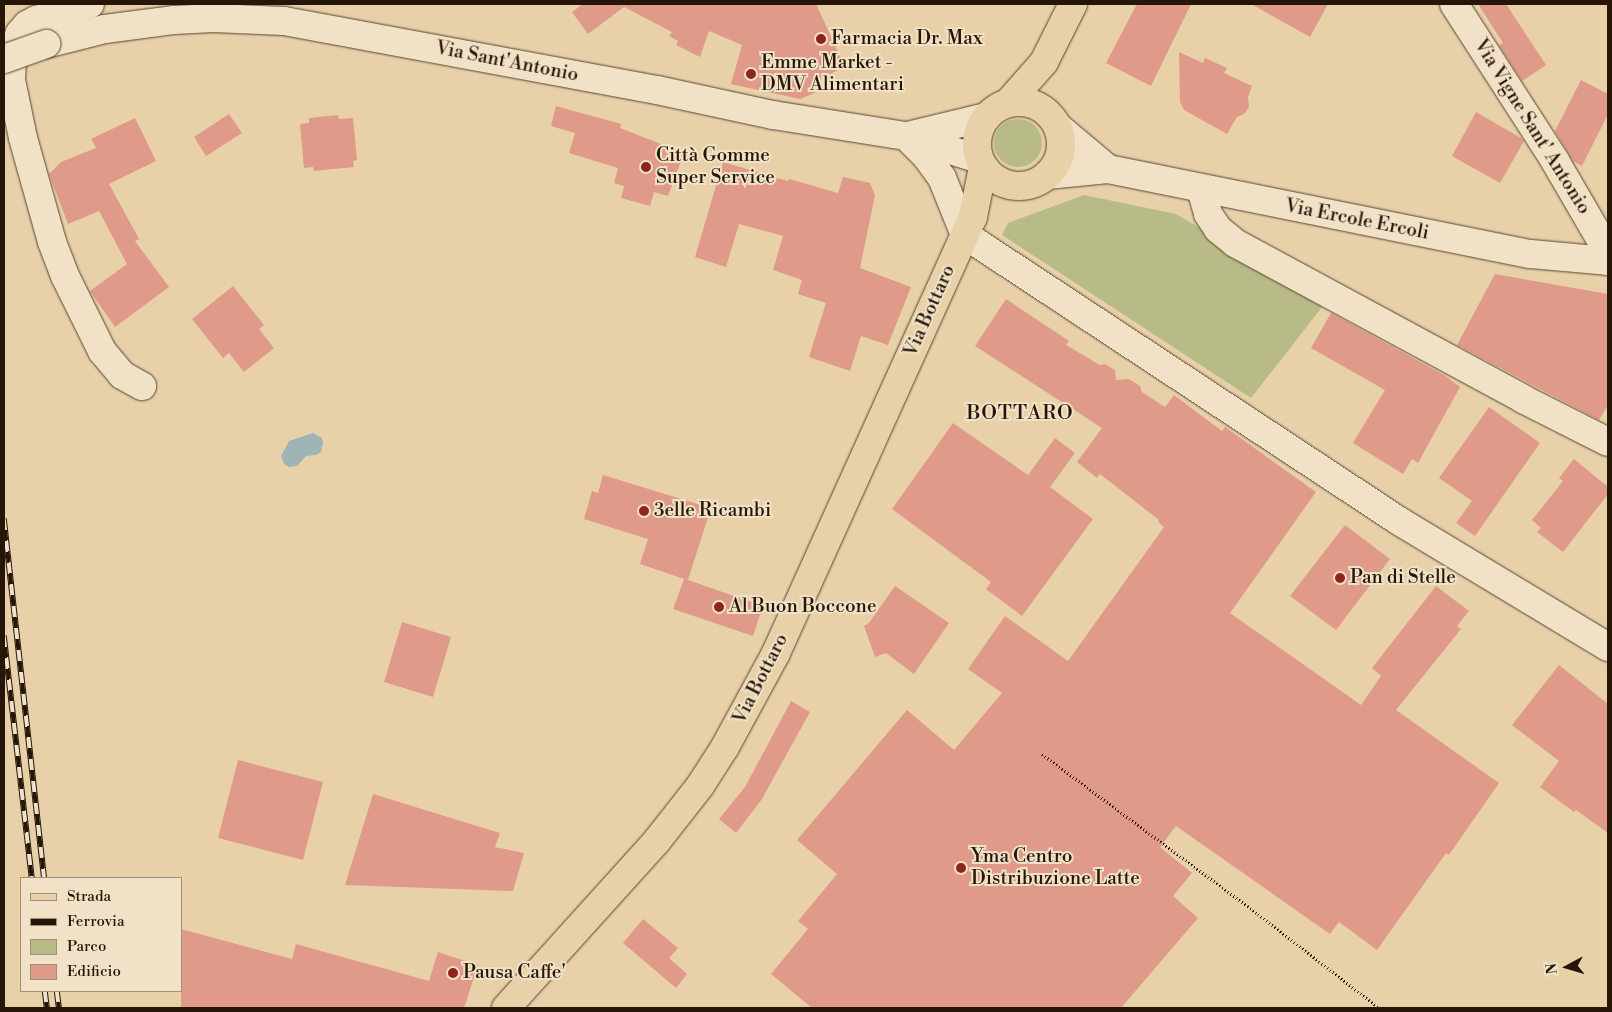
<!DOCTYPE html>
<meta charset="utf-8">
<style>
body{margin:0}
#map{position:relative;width:1612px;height:1012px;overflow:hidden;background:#e8d1a9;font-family:"Libre Bodoni",serif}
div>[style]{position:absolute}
.green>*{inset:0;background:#b8bb87}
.round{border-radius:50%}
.water>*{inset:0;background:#9eb4b5}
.building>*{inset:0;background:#e09a89}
.path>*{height:3px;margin-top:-1.5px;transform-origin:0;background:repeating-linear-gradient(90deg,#251608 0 1px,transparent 0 3.5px)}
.roads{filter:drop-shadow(0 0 1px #564530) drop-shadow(0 0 1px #564530)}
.minor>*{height:28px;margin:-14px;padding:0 14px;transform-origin:14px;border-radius:14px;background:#f0e1c7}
.major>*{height:28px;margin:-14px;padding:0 14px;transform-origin:14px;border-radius:14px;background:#e8d1a9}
.major>.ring{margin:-14px;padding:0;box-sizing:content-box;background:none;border:28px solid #e8d1a9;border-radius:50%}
.rail>*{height:5.5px;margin-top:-2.75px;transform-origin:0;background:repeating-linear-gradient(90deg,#f0e1c7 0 11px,#251608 0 22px);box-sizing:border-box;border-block:1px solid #251608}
.bridges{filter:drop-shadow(0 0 1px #564530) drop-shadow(0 0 1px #564530)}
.minor-bridge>*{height:28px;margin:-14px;padding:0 14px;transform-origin:14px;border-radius:14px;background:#f0e1c7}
.dots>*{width:14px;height:14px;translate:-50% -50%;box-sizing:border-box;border:2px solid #f0e1c7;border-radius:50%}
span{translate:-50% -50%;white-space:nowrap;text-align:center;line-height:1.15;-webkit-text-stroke:4px #f0e1c7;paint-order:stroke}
.poi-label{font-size:19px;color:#251608}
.left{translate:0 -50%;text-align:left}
.street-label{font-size:19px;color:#251608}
.neighbourhood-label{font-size:20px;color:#251608;letter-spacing:1px}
.frame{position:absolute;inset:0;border:5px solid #251608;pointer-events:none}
.legend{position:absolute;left:20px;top:877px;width:162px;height:115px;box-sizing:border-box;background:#f0e1c7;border:1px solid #9f907b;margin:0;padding:6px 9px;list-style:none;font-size:15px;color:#251608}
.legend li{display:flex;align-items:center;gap:10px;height:25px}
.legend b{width:25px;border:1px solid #9f907b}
.north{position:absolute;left:1542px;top:942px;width:50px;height:50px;-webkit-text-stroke:4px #f0e1c7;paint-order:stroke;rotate:264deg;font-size:14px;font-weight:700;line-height:20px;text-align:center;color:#251608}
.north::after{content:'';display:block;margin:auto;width:18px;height:22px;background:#251608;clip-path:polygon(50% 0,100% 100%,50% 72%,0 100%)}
</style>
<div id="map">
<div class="green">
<i class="round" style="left:994px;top:119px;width:48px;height:48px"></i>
<i style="clip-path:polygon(1084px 195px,1176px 214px,1326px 302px,1251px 398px,1002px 235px,1008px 223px)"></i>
</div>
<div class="water">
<i style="clip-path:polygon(313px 433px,322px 438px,323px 443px,321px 452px,316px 455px,306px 456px,297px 466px,289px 467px,284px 464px,281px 456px,289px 441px)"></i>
</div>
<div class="building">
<i style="clip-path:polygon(583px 4px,816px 4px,845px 67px,813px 82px,817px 92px,800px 99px,731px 84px,742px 45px,709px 31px,700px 57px,676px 45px,678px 41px,669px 36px,672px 32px,624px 7px,588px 34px,572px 12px)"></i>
<i style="clip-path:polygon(1137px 4px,1191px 4px,1151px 86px,1106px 63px)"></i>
<i style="clip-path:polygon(1251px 4px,1328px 4px,1310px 37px)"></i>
<i style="clip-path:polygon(1478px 4px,1506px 4px,1546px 65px,1522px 81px,1499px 45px,1503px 43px)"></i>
<i style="clip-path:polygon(1179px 52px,1203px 63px,1205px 58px,1227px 68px,1224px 73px,1252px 86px,1248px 97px,1249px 107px,1244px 114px,1237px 117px,1227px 134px,1184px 110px,1180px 102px)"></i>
<i style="clip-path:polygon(1581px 80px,1608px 94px,1608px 114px,1582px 166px,1573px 161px,1555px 131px)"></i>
<i style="clip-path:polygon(556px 106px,621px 124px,620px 128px,684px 153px,668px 196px,654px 192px,650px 206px,621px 198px,624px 186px,614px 183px,618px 168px,569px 153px,575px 133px,551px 126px)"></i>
<i style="clip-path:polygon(1476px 112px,1521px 138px,1524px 141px,1500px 183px,1452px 156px)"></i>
<i style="clip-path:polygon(229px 114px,242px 133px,206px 156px,194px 137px)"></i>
<i style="clip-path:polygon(338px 115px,339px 119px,353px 118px,357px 160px,353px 161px,354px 167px,314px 171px,313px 167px,304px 168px,300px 124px,309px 123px,309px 118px)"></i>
<i style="clip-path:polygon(135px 118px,156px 161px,109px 184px,139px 239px,135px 241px,169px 287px,115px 327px,90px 291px,127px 264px,99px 211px,68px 224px,49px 174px,61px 162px,96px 148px,91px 139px)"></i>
<i style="clip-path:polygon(723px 162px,788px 181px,789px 179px,838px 193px,843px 177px,870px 183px,875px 195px,860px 268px,911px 287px,888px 345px,861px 336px,850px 371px,809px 357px,826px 303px,798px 294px,802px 280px,773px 270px,783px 236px,739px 224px,726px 267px,695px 257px)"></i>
<i style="clip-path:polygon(1495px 274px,1608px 294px,1608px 405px,1599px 420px,1457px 345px)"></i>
<i style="clip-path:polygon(233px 286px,264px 325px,259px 329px,274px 348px,244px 372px,229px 353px,223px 358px,192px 319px)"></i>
<i style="clip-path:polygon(1006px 299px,1069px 341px,1066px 345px,1100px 365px,1105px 364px,1115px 370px,1116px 380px,1129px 379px,1140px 386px,1142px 392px,1165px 407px,1174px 395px,1222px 431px,1225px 427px,1316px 492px,1230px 613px,1361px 705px,1381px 676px,1372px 668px,1436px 586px,1469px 611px,1457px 626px,1461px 629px,1396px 710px,1499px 783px,1449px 855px,1446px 853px,1377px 950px,1339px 922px,1330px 934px,1176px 826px,1160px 847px,1192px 873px,1173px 896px,1198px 918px,1121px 1008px,812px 1008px,771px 974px,808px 929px,798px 921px,837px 874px,797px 840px,907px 710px,954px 750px,1002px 693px,968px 669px,1005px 616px,1068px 661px,1164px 527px,1158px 522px,1159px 520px,1100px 474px,1097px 478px,1077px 462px,1102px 428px,975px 346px)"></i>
<i style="clip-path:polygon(1331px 313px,1444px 375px,1460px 387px,1418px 463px,1412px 459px,1403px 474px,1353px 443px,1385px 390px,1311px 348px)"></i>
<i style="clip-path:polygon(1489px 407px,1540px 443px,1475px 536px,1456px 523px,1472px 501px,1439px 478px)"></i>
<i style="clip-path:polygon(953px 423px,1028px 475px,1055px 438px,1075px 453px,1050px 487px,1093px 519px,1022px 616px,986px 589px,991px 582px,892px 509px)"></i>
<i style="clip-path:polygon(1574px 459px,1608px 487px,1608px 494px,1563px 552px,1537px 532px,1541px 528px,1532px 520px,1563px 481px,1559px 478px)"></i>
<i style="clip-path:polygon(603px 475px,704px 506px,701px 515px,708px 517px,688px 580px,763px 606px,753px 636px,673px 609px,684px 579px,640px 564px,648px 539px,584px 519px,592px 491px,598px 493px)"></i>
<i style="clip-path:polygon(1345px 525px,1390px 559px,1336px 630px,1290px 596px)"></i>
<i style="clip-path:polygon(895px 586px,949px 623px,914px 674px,886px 653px,875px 657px,864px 626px,869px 623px)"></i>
<i style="clip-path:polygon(402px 622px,451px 637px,433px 697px,384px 682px)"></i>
<i style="clip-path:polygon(1559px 665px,1608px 704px,1608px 833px,1576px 810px,1574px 812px,1540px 787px,1559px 761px,1512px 725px)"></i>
<i style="clip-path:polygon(791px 701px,810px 712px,762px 799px,736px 833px,719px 819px,745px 787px)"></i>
<i style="clip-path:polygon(238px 760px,323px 782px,303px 860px,218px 838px)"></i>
<i style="clip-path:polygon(373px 794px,500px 833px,495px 847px,524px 853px,513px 891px,345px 885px)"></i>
<i style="clip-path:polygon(643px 919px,678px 948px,669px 958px,687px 974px,676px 988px,623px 943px)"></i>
<i style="clip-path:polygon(181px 929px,292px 959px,296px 944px,429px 981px,438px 952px,478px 965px,464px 1008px,181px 1008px)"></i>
</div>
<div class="path">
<i style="left:1042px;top:754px;width:269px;rotate:36.5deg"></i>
<i style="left:1258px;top:914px;width:153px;rotate:37.8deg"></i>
</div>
<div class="roads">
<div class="minor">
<i style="left:90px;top:4px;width:56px;rotate:163.5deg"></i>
<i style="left:36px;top:20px;width:10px;rotate:151deg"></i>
<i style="left:27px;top:25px;width:11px;rotate:131deg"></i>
<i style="left:20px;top:33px;width:17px;rotate:114deg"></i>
<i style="left:13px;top:49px;width:31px;rotate:94deg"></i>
<i style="left:11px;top:80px;width:59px;rotate:78.3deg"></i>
<i style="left:23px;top:138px;width:108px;rotate:74.4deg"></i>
<i style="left:52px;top:242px;width:36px;rotate:69deg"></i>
<i style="left:65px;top:276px;width:84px;rotate:63.7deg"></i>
<i style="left:102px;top:351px;width:31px;rotate:50deg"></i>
<i style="left:122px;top:375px;width:23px;rotate:29deg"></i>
<i style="left:1454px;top:4px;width:187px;rotate:57.2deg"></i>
<i style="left:1555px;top:161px;width:105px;rotate:59.8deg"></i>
<i style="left:46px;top:44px;width:61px;rotate:-14.3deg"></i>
<i style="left:105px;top:29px;width:70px;rotate:-7.4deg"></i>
<i style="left:174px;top:20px;width:39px;rotate:-3deg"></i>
<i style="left:213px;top:18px;width:71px;rotate:2.4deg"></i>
<i style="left:284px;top:21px;width:379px;rotate:10.5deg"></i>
<i style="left:657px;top:90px;width:119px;rotate:12.2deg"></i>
<i style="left:773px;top:115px;width:134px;rotate:9deg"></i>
<i style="left:905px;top:136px;width:77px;rotate:17.3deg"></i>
<i style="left:1058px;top:127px;width:65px;rotate:40deg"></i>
<i style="left:907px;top:136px;width:81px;rotate:-13.5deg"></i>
<i style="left:907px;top:137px;width:27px;rotate:45deg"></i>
<i style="left:926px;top:156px;width:27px;rotate:54deg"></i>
<i style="left:942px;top:178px;width:61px;rotate:68deg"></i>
<i style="left:965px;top:235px;width:520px;rotate:33.38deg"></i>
<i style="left:1399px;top:521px;width:244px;rotate:31.1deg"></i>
<i style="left:1047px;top:175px;width:61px;rotate:-5.6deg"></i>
<i style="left:1108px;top:169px;width:431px;rotate:11.4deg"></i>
<i style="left:1531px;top:254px;width:77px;rotate:5.2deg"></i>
<i style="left:1201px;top:189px;width:26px;rotate:74deg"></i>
<i style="left:1208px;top:214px;width:18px;rotate:56deg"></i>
<i style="left:1218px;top:229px;width:22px;rotate:39deg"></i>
<i style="left:1235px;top:243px;width:328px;rotate:28.4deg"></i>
<i style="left:1523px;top:399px;width:95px;rotate:26.8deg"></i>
</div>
<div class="major">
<i class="ring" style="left:977px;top:102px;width:56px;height:56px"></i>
<i style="left:1008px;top:103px;width:55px;rotate:-48.7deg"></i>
<i style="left:1044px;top:62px;width:65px;rotate:-63.4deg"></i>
<i style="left:506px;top:1008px;width:224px;rotate:-47.9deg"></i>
<i style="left:656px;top:842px;width:71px;rotate:-51.8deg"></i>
<i style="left:700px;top:786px;width:46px;rotate:-57.3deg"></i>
<i style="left:725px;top:747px;width:107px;rotate:-61.5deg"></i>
<i style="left:776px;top:653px;width:478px;rotate:-65.7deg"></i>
<i style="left:973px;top:217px;width:51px;rotate:-78.7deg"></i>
</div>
</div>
<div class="rail">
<i style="left:4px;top:519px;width:361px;rotate:83.6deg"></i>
<i style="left:4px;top:636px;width:244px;rotate:83.4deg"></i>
<i style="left:45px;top:991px;width:17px;rotate:83deg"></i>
<i style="left:57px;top:991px;width:17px;rotate:83deg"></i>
</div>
<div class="bridges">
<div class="minor-bridge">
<i style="left:4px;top:59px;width:45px;rotate:-19.7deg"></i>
</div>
</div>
<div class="dots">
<i style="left:821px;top:39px;background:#8f2418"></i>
<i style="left:751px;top:74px;background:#8f2418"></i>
<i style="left:646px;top:167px;background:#8f2418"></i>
<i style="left:644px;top:511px;background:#8f2418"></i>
<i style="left:1340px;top:578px;background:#8f2418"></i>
<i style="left:719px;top:607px;background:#8f2418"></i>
<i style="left:961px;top:868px;background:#8f2418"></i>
<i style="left:453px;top:973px;background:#8f2418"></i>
</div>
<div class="poi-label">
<span class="left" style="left:831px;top:39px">Farmacia Dr. Max</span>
<span class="left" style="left:761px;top:74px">Emme Market -<br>DMV Alimentari</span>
<span class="left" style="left:656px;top:167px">Città Gomme<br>Super Service</span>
<span class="left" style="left:654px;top:511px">3elle Ricambi</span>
<span class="left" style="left:1350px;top:578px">Pan di Stelle</span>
<span class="left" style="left:729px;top:607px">Al Buon Boccone</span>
<span class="left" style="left:971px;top:868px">Yma Centro<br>Distribuzione Latte</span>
<span class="left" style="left:463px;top:973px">Pausa Caffe'</span>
</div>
<div class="street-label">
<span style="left:507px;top:62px;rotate:11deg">Via Sant'Antonio</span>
<span style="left:1532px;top:127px;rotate:58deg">Via Vigne Sant' Antonio</span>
<span style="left:1357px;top:220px;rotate:11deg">Via Ercole Ercoli</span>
<span style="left:930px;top:311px;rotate:-66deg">Via Bottaro</span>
<span style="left:761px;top:679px;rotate:-63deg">Via Bottaro</span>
</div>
<div class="neighbourhood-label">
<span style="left:1020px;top:413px">BOTTARO</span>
</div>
<div class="frame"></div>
<ul class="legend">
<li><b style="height:6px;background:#e8d1a9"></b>Strada</li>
<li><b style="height:6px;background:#251608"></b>Ferrovia</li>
<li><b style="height:14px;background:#b8bb87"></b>Parco</li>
<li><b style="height:14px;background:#e09a89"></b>Edificio</li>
</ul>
<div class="north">N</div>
</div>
